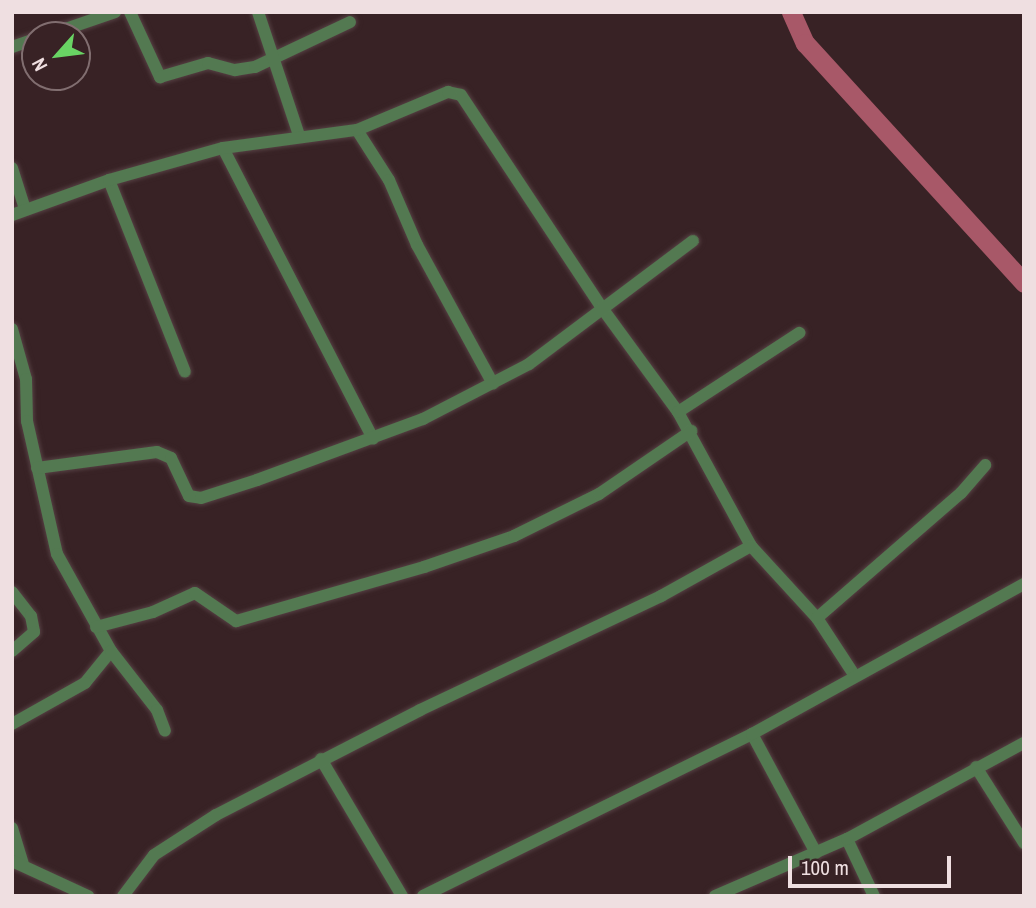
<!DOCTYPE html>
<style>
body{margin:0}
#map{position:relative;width:1036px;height:908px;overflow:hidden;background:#382225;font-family:"Archivo Narrow",sans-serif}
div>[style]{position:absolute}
.river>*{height:19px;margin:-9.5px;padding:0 9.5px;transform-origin:9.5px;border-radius:9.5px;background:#a85868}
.roads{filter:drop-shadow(0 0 2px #554043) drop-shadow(0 0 2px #554043)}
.street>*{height:12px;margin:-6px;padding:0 6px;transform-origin:6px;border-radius:6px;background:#537951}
span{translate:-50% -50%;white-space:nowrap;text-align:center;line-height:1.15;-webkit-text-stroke:7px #382225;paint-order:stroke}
.frame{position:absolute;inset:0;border:14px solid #efdfe1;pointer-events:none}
.north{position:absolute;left:21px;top:21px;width:70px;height:70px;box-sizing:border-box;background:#382225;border:2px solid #816e70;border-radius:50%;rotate:242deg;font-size:19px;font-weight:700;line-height:28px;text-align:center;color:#efdfe1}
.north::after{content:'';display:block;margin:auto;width:24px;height:32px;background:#69d464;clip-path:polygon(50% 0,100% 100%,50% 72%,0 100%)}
.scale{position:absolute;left:788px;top:856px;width:163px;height:32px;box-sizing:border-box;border:4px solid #efdfe1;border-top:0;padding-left:9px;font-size:21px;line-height:24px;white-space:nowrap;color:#efdfe1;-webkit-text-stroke:5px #382225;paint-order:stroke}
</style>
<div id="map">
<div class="river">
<i style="left:791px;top:12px;width:34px;rotate:66deg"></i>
<i style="left:805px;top:43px;width:325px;rotate:47.6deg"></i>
</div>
<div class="roads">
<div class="street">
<i style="left:130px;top:12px;width:72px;rotate:65.2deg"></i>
<i style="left:160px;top:77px;width:50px;rotate:-16.3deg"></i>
<i style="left:208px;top:63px;width:28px;rotate:15deg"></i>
<i style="left:235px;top:70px;width:20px;rotate:-9deg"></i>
<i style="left:255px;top:67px;width:105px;rotate:-25.3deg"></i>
<i style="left:258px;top:12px;width:130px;rotate:71.6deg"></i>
<i style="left:48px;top:35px;width:71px;rotate:-18.9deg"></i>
<i style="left:12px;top:47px;width:24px;rotate:-19deg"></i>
<i style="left:357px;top:130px;width:59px;rotate:57.4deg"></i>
<i style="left:389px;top:180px;width:71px;rotate:66.7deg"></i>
<i style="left:417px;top:245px;width:158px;rotate:61.3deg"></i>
<i style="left:223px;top:148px;width:327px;rotate:62.7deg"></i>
<i style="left:12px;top:168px;width:43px;rotate:72.4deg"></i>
<i style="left:109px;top:180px;width:206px;rotate:68.4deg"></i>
<i style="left:12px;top:215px;width:103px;rotate:-19.8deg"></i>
<i style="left:109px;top:180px;width:118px;rotate:-15.7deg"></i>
<i style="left:223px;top:148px;width:135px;rotate:-7.7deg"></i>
<i style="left:357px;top:130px;width:99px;rotate:-22.7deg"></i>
<i style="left:448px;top:92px;width:13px;rotate:13deg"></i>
<i style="left:461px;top:95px;width:255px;rotate:56.5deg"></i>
<i style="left:602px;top:308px;width:129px;rotate:53.8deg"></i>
<i style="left:678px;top:412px;width:153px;rotate:61.4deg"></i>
<i style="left:751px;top:546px;width:98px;rotate:47.5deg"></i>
<i style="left:817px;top:618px;width:69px;rotate:56.8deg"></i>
<i style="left:12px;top:329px;width:52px;rotate:74.4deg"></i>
<i style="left:26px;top:379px;width:42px;rotate:88.6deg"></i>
<i style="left:27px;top:421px;width:136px;rotate:77.3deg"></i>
<i style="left:57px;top:554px;width:111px;rotate:60.9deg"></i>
<i style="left:111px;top:651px;width:41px;rotate:129.1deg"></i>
<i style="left:85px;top:683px;width:84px;rotate:150.7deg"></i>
<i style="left:678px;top:412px;width:145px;rotate:-33.1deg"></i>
<i style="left:37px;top:468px;width:121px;rotate:-7.6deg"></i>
<i style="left:157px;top:452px;width:15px;rotate:23deg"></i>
<i style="left:171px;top:458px;width:42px;rotate:64.7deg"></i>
<i style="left:189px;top:496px;width:12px;rotate:9deg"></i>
<i style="left:201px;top:498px;width:59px;rotate:-17.8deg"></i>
<i style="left:257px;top:480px;width:177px;rotate:-20.2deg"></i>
<i style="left:423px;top:419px;width:119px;rotate:-27.4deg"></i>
<i style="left:529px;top:364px;width:205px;rotate:-36.9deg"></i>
<i style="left:12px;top:592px;width:31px;rotate:52deg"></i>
<i style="left:31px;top:616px;width:16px;rotate:79deg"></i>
<i style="left:34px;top:632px;width:29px;rotate:139deg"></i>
<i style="left:817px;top:618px;width:191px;rotate:-41deg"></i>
<i style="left:961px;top:493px;width:37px;rotate:-49deg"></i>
<i style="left:96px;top:627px;width:59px;rotate:-14.7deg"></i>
<i style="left:153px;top:612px;width:46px;rotate:-24.3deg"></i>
<i style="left:195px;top:593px;width:50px;rotate:34.3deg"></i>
<i style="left:236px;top:621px;width:196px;rotate:-16deg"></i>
<i style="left:424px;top:567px;width:95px;rotate:-19deg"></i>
<i style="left:514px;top:536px;width:95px;rotate:-26.3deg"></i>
<i style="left:599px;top:494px;width:112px;rotate:-34.4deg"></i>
<i style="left:111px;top:651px;width:75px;rotate:52.1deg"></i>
<i style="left:157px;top:710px;width:22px;rotate:69deg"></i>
<i style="left:752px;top:734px;width:135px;rotate:61.7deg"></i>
<i style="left:321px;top:759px;width:159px;rotate:59.4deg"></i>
<i style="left:976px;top:767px;width:90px;rotate:57.7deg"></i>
<i style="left:12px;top:828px;width:37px;rotate:73deg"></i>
<i style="left:847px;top:839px;width:63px;rotate:64.7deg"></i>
<i style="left:12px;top:861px;width:84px;rotate:24.7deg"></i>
<i style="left:123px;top:896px;width:51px;rotate:-52.9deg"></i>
<i style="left:154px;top:855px;width:74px;rotate:-32.8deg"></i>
<i style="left:216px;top:815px;width:229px;rotate:-27.2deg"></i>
<i style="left:420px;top:710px;width:267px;rotate:-25.3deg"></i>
<i style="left:661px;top:596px;width:103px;rotate:-29.1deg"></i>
<i style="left:423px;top:896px;width:367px;rotate:-26.2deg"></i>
<i style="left:752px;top:734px;width:311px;rotate:-28.9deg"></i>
<i style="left:715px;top:896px;width:144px;rotate:-23.4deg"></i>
<i style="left:847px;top:839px;width:201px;rotate:-28.5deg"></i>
</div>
</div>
<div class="frame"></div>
<div class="north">N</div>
<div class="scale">100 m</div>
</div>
